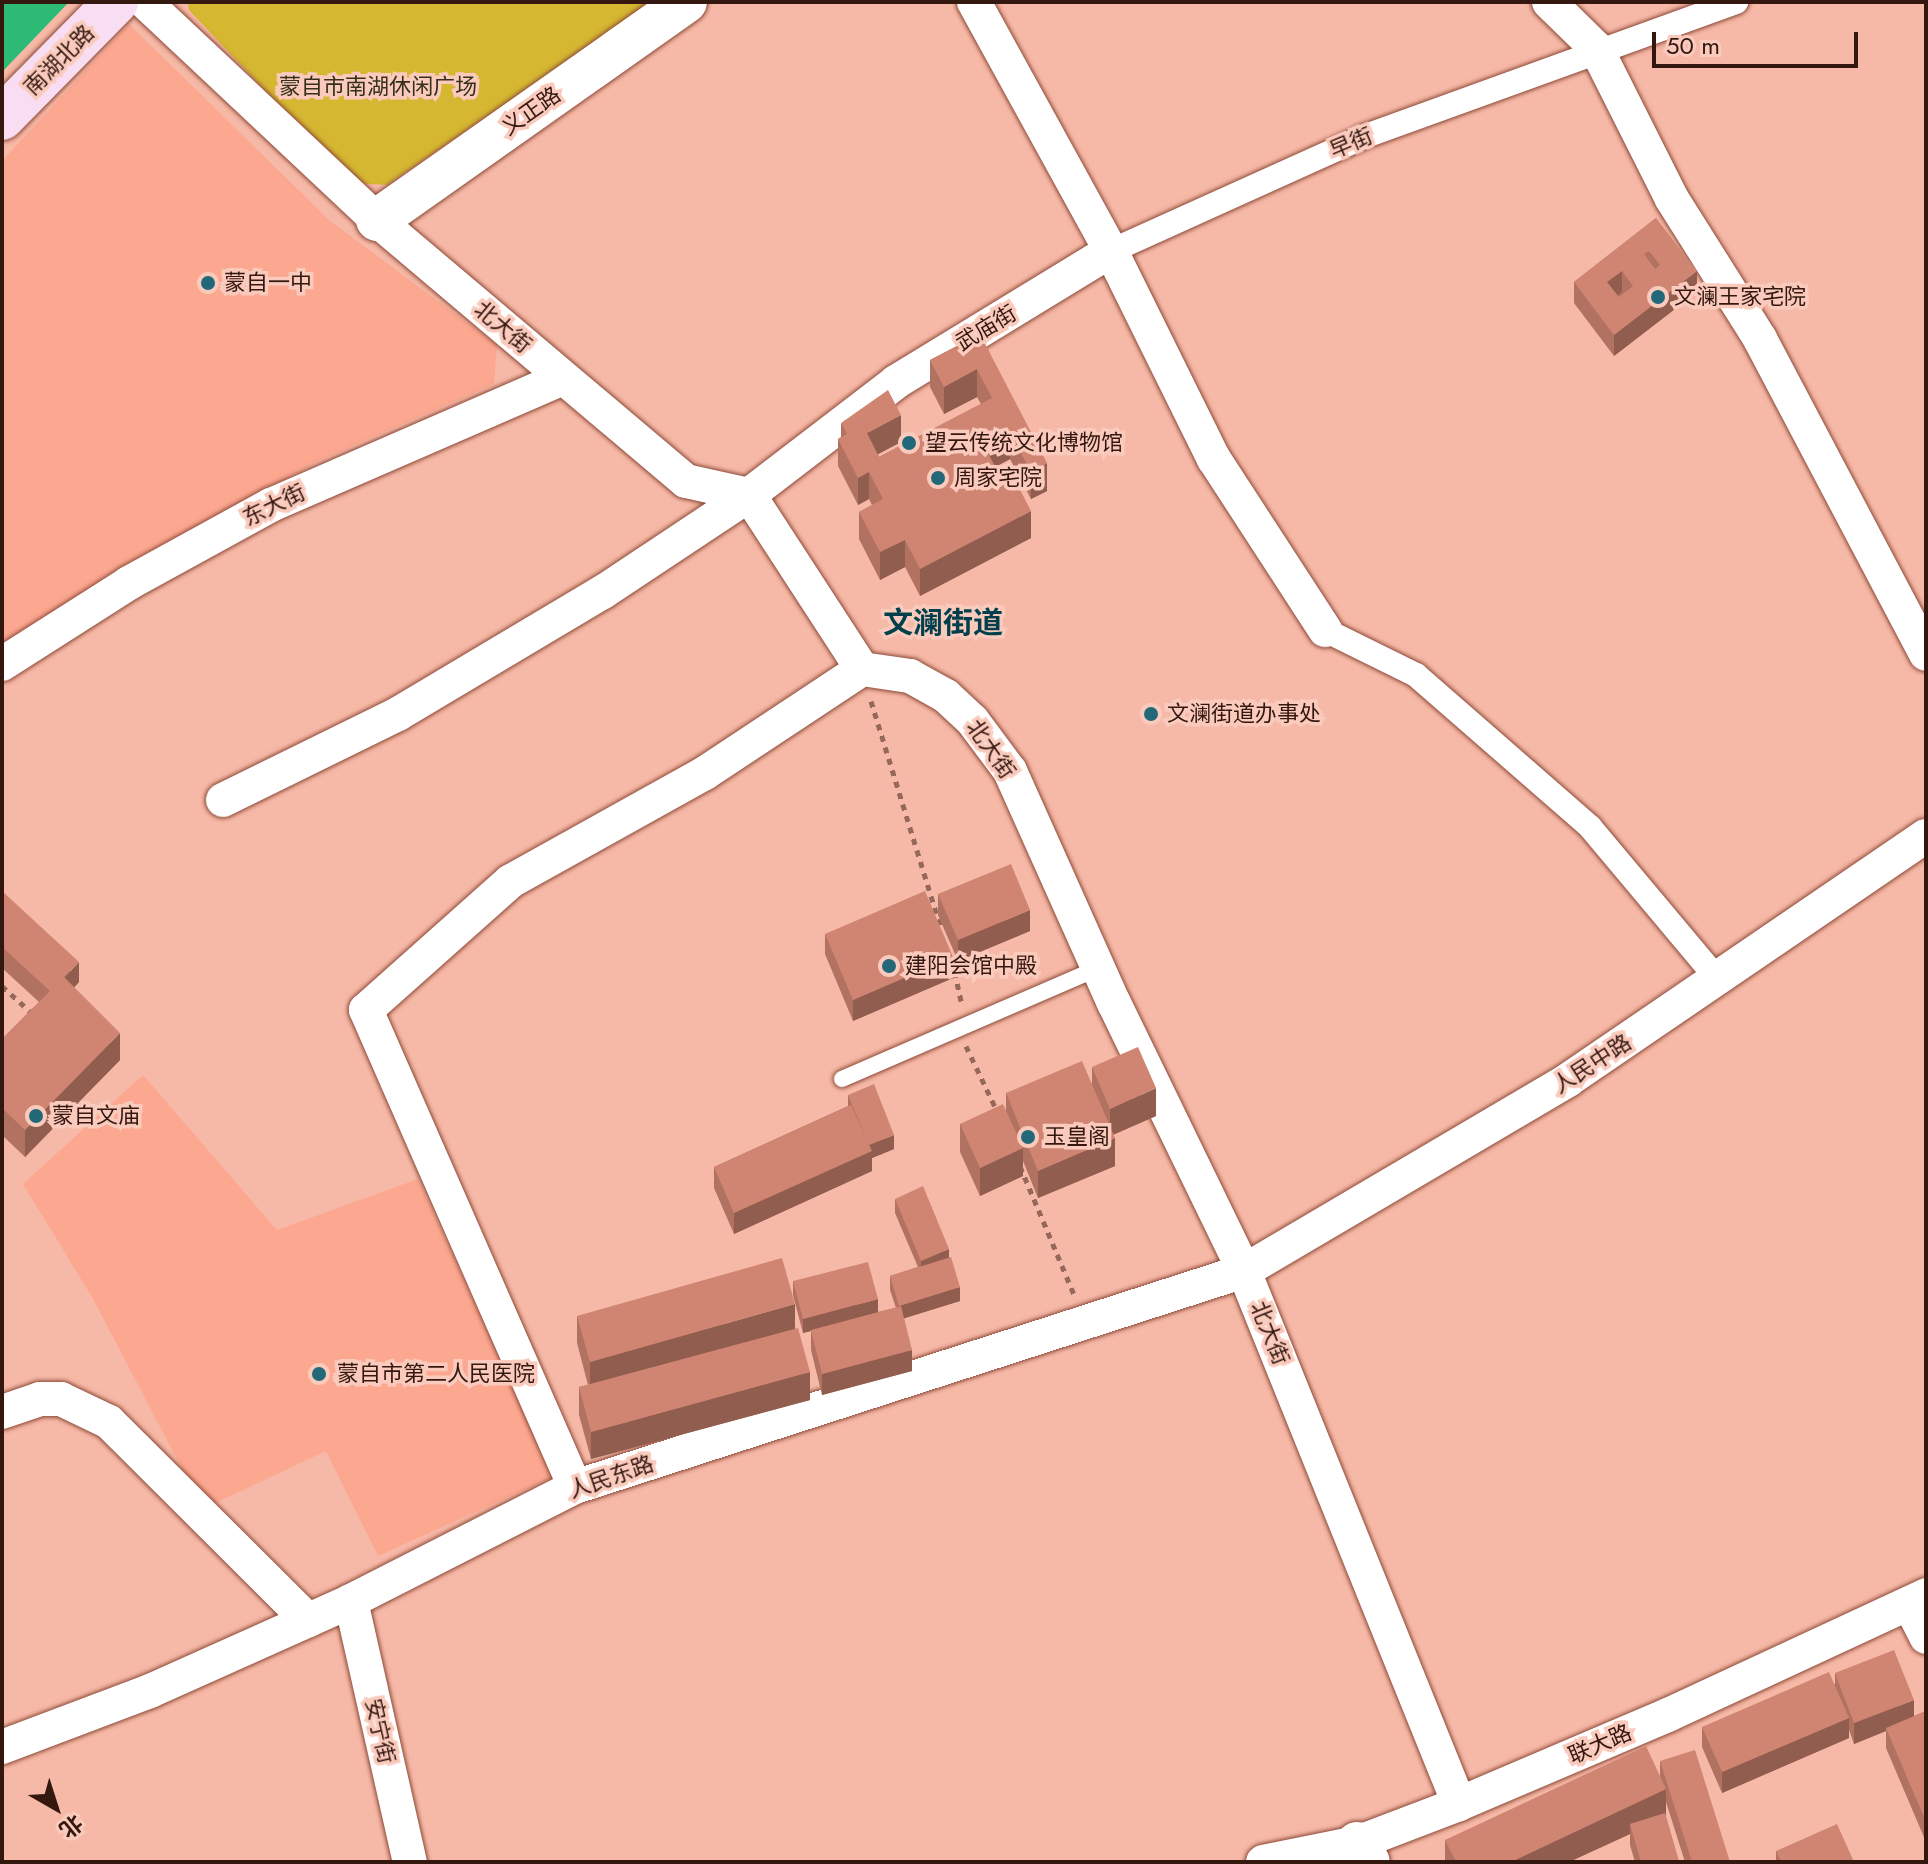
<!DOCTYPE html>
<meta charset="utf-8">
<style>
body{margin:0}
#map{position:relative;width:1928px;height:1864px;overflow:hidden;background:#f7b9a7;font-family:Jost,"Noto Sans SC",sans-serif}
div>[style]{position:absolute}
.built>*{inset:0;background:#fca790}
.green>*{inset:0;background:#d5b731}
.water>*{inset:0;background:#2cba74}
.path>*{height:5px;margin-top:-2.5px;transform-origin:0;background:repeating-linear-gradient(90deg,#95685b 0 6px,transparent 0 12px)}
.roads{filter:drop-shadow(0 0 2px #8d4937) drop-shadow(0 0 2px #8d4937)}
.service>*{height:16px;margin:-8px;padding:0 8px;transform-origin:8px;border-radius:8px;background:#fff}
.pedestrian>*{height:24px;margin:-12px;padding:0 12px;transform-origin:12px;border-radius:12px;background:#fff}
.minor>*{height:34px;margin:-17px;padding:0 17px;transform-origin:17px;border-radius:17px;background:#fff}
.tertiary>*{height:42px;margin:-21px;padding:0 21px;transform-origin:21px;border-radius:21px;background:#fff}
.secondary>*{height:44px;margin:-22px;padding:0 22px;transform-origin:22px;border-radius:22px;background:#f9def3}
.wall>*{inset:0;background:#b27261}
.shaded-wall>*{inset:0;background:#915d4f}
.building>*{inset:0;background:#cf8571}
.dots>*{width:22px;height:22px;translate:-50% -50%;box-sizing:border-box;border:4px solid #facabd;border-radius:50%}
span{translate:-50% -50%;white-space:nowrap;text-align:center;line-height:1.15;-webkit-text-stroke:7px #facabd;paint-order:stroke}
.street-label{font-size:22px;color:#341810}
.park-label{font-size:22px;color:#353019}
.poi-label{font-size:22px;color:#341810}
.left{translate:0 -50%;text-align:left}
.district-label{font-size:30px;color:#003f4b;font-weight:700}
.frame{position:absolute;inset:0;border:4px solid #341810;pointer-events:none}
.north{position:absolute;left:16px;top:1768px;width:80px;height:80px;-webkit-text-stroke:6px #facabd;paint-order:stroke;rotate:141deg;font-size:22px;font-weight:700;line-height:32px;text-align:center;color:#341810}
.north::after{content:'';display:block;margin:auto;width:28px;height:36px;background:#341810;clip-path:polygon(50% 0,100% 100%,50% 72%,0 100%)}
.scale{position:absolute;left:1652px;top:32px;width:206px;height:36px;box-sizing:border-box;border:4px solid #341810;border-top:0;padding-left:10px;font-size:24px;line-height:28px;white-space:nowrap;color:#341810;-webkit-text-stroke:6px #facabd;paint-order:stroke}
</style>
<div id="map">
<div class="built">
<i style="clip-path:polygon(129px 24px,330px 221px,497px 345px,494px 384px,318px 461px,161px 547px,2px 645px,2px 161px)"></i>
<i style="clip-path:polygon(143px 1075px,277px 1230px,418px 1179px,553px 1477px,378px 1556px,326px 1451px,209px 1506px,192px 1488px,92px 1297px,23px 1184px)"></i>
</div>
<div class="green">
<i style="clip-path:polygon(188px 2px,653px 2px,387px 185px,352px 183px,189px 10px)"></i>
</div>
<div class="water">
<i style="clip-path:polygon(2px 2px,69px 2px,2px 72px)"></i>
</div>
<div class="path">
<i style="left:871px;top:701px;width:238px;rotate:72.9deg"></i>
<i style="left:952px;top:960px;width:46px;rotate:77.5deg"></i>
<i style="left:2px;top:986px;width:42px;rotate:42.1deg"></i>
<i style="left:966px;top:1046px;width:74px;rotate:64.5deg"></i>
<i style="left:1020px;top:1166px;width:142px;rotate:67.2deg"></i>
</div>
<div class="roads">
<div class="service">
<i style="left:842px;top:1079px;width:280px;rotate:-23.4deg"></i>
</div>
<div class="pedestrian">
<i style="left:1111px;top:251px;width:277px;rotate:-24.3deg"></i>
<i style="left:1363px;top:137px;width:397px;rotate:-19.9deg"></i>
<i style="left:1325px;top:630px;width:102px;rotate:26.3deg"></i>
<i style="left:1416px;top:675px;width:231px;rotate:41.1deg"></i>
<i style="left:1590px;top:827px;width:201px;rotate:50deg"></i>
</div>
<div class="minor">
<i style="left:145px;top:2px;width:318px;rotate:43.2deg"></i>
<i style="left:377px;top:220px;width:404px;rotate:40.2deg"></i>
<i style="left:686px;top:481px;width:65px;rotate:12.5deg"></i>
<i style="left:749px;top:495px;width:207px;rotate:57deg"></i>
<i style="left:862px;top:669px;width:49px;rotate:8.3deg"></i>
<i style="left:910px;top:676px;width:41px;rotate:29.1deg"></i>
<i style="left:946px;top:696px;width:35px;rotate:43deg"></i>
<i style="left:972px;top:720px;width:64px;rotate:53.3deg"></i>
<i style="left:1010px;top:771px;width:254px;rotate:65.9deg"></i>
<i style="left:1114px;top:1003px;width:298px;rotate:64.1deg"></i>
<i style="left:1244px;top:1271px;width:575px;rotate:68.03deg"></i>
<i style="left:974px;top:2px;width:284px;rotate:61.2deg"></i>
<i style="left:1111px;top:251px;width:232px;rotate:63.7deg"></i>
<i style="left:1214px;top:459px;width:204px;rotate:57deg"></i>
<i style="left:1549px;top:2px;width:66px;rotate:44.4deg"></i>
<i style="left:1596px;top:48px;width:169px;rotate:63.3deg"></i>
<i style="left:1672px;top:199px;width:165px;rotate:57.8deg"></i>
<i style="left:1760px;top:339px;width:356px;rotate:62.2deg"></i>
<i style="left:2px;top:664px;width:151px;rotate:-32.5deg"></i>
<i style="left:129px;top:583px;width:162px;rotate:-28.8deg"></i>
<i style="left:271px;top:505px;width:318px;rotate:-23.5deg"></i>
<i style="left:223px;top:800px;width:195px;rotate:-26.2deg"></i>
<i style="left:398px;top:714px;width:239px;rotate:-30.8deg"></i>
<i style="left:603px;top:592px;width:175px;rotate:-33.6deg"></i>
<i style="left:749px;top:495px;width:185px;rotate:-37.5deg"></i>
<i style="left:896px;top:382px;width:252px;rotate:-31.4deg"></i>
<i style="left:2px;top:1412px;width:40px;rotate:-18.9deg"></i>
<i style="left:40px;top:1399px;width:21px"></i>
<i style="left:61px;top:1399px;width:53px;rotate:25.6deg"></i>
<i style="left:109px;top:1422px;width:281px;rotate:44.9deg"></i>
<i style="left:575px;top:1487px;width:521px;rotate:-113.66deg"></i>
<i style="left:366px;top:1010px;width:194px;rotate:-41.7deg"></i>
<i style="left:511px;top:881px;width:222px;rotate:-29.1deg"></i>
<i style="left:705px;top:773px;width:188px;rotate:-33.5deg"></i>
<i style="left:351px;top:1601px;width:268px;rotate:77.3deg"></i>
<i style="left:1910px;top:1605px;width:36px;rotate:63deg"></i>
<i style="left:2px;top:1747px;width:158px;rotate:-20.7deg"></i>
<i style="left:150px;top:1691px;width:220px;rotate:-24.1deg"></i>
<i style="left:351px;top:1601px;width:251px;rotate:-27deg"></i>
<i style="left:575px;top:1487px;width:703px;rotate:-17.89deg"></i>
<i style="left:1244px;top:1271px;width:376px;rotate:-30.5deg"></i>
<i style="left:1568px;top:1080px;width:433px;rotate:-34.3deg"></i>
<i style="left:1263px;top:1862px;width:96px;rotate:-11.4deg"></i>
<i style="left:1357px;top:1843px;width:109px;rotate:-20.9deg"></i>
<i style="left:1459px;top:1804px;width:227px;rotate:-23.1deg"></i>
<i style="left:1668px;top:1715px;width:285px;rotate:-24.9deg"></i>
</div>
<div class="tertiary">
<i style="left:377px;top:220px;width:378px;rotate:-35.2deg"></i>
<i style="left:1357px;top:1843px;width:22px;rotate:58deg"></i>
</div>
<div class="secondary">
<i style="left:2px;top:118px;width:163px;rotate:-45.5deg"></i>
</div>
</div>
<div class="wall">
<i style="clip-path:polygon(1656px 218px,1697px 292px,1614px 356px,1574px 303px,1574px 282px)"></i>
<i style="clip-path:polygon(980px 334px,1047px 491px,1031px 499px,1010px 459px,995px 467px,1031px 538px,920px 596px,905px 567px,880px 580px,859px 539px,859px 512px,872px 505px,869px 499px,858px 505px,838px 466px,838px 439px,841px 437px,841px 423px,901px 442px,878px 454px,879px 457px,981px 404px,977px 397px,944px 414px,930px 387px,930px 360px)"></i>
<i style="clip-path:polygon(2px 891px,79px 982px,74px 987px,120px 1060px,25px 1157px,2px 1135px,2px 1039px,39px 1002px,2px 968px)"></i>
<i style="clip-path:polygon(938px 894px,1030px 931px,958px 961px,938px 915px)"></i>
<i style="clip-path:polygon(825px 934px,953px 978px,853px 1021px,825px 954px)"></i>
<i style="clip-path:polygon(1092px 1067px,1156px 1116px,1113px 1135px,1115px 1166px,1038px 1198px,1023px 1161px,1023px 1176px,980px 1196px,960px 1152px,960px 1124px,1006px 1111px,1006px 1093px,1092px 1083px)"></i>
<i style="clip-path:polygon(848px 1095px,894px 1149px,872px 1158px,872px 1171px,734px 1234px,714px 1188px,714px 1167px,848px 1106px)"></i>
<i style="clip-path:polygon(895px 1199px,949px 1257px,960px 1301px,904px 1318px,912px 1371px,822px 1395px,811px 1350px,811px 1331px,803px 1333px,793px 1295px,793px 1281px,878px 1312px,896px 1308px,890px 1290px,890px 1276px,918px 1267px,895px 1213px)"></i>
<i style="clip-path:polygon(577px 1316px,795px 1329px,810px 1400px,591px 1459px,579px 1415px,579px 1387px,588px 1385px,577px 1343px)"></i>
<i style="clip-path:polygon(1835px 1673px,1914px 1716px,1926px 1711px,1926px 1842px,1886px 1748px,1886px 1731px,1854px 1744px,1849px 1730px,1849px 1738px,1722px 1793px,1702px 1747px,1702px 1727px,1835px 1684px)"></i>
<i style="clip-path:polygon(1660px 1761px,1730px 1862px,1685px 1862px,1666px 1802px,1666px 1817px,1679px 1862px,1635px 1862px,1630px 1845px,1630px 1834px,1569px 1862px,1445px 1862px,1445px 1840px,1660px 1776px)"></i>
<i style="clip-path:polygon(1776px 1851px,1854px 1862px,1776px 1862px)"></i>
</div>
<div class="shaded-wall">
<i style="clip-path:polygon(1622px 271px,1622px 292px,1607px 303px,1607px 282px)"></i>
<i style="clip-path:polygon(1697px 271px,1697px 292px,1614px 356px,1614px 335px)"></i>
<i style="clip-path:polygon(977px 369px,977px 397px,944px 414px,944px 387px)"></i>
<i style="clip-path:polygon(901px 415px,901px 442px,867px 460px,867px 433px)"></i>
<i style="clip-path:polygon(1010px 432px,1010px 459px,984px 473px,984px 446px)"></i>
<i style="clip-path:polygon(1047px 463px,1047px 491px,1031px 499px,1031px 472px)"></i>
<i style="clip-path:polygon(869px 472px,869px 499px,858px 505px,858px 478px)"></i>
<i style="clip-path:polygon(1031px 511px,1031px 538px,920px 596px,920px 569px)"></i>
<i style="clip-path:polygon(905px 540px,905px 567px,880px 580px,880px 552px)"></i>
<i style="clip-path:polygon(1030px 910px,1030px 931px,958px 961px,958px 940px)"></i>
<i style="clip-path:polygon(953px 957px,953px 978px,853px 1021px,853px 1000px)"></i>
<i style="clip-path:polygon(79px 962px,79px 982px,51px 1013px,51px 992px)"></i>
<i style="clip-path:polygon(120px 1033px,120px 1060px,25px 1157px,25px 1130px)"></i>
<i style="clip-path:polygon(1156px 1088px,1156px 1116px,1110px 1136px,1110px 1109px)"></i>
<i style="clip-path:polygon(894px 1135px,894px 1149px,872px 1158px,872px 1171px,734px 1234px,734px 1213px,869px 1145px)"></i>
<i style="clip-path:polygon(1115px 1138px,1115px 1166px,1038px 1198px,1038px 1171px)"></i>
<i style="clip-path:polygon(1023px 1148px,1023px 1176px,980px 1196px,980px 1168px)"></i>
<i style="clip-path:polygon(949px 1249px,949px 1263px,921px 1275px,921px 1261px)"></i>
<i style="clip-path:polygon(960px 1287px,960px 1301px,899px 1320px,899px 1306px)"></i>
<i style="clip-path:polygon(878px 1299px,878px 1313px,803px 1333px,803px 1319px)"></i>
<i style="clip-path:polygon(795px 1304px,795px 1332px,590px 1390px,590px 1362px)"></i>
<i style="clip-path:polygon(912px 1350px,912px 1371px,822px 1395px,822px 1374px)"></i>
<i style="clip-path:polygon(810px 1372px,810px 1400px,591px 1459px,591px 1432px)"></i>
<i style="clip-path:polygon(1914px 1700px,1914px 1720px,1886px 1728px,1886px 1731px,1854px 1744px,1854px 1723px)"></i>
<i style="clip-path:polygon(1849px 1718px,1849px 1738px,1722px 1793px,1722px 1772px)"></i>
<i style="clip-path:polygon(1666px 1789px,1666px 1817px,1630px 1824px,1630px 1834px,1569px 1862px,1511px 1862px)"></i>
</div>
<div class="building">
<i style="clip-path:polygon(evenodd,1656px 218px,1697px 271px,1614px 335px,1574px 282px,1656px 218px,1649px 251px,1660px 265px,1655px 269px,1644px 254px,1649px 251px,1656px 218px,1622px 271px,1633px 286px,1619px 297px,1607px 282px,1622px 271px)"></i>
<i style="clip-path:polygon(980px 334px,1047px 463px,1031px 472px,1010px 432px,984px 446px,1002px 479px,1012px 474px,1031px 511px,920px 569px,905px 540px,880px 552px,859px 512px,883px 499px,869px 472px,858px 478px,838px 439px,847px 434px,841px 423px,888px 390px,901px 415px,867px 433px,879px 457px,992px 398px,977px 369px,944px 387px,930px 360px)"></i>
<i style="clip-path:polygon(1011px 864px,1030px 910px,958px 940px,938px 894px)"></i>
<i style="clip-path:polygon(2px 891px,79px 962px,50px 991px,2px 947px)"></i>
<i style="clip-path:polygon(925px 891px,953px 957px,853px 1000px,825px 934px)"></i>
<i style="clip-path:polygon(64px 977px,120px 1033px,25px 1130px,2px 1108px,2px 1039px)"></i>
<i style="clip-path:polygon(1138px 1047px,1156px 1088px,1110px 1109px,1092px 1067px)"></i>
<i style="clip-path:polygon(1082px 1061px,1115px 1138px,1038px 1171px,1006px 1093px)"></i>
<i style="clip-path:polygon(874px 1084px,894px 1135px,869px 1145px,848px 1095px)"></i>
<i style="clip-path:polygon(1003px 1104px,1023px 1148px,980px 1168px,960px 1124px)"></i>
<i style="clip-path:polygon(851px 1105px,872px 1151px,734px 1213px,714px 1167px)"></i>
<i style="clip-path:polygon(923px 1186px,949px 1249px,921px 1261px,895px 1199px)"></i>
<i style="clip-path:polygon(951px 1257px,960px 1287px,899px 1306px,890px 1276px)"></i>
<i style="clip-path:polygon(782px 1258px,795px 1304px,590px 1362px,577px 1316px)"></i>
<i style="clip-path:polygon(868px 1262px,878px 1299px,803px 1319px,793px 1281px)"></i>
<i style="clip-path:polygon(901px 1306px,912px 1350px,822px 1374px,811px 1330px)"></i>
<i style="clip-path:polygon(798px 1328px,810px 1372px,591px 1432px,579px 1387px)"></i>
<i style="clip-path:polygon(1894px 1650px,1914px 1700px,1854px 1723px,1835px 1673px)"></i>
<i style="clip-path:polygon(1829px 1672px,1849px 1718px,1722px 1772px,1702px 1727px)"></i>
<i style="clip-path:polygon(1926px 1711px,1926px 1822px,1886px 1728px)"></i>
<i style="clip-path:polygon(1646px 1746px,1666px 1789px,1511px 1862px,1456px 1862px,1445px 1840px)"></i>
<i style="clip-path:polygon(1695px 1750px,1730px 1862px,1692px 1862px,1660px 1761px)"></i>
<i style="clip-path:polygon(1665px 1813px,1679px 1862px,1641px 1862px,1630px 1824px)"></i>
<i style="clip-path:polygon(1837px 1824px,1854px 1862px,1781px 1862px,1776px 1851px)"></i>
</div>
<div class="dots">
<i style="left:208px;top:283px;background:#236878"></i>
<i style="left:1658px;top:297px;background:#236878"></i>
<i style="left:909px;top:443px;background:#236878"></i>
<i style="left:938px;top:478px;background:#236878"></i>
<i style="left:1151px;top:714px;background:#236878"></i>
<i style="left:889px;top:966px;background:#236878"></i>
<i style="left:36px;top:1116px;background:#236878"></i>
<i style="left:1028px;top:1137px;background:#236878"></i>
<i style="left:319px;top:1374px;background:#236878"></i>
</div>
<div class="street-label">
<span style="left:59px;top:60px;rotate:-45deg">南湖北路</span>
<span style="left:531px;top:111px;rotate:-35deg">义正路</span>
<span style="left:1351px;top:143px;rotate:-23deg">早街</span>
<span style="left:503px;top:327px;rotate:40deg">北大街</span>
<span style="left:986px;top:328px;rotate:-31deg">武庙街</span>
<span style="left:274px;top:505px;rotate:-26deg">东大街</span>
<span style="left:991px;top:749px;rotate:55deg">北大街</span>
<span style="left:1592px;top:1064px;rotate:-33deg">人民中路</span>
<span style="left:1270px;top:1333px;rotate:68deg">北大街</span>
<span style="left:611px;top:1477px;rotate:-19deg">人民东路</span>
<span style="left:380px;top:1731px;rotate:77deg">安宁街</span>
<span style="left:1600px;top:1744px;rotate:-23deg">联大路</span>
</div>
<div class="park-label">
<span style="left:378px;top:87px">蒙自市南湖休闲广场</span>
</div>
<div class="poi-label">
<span class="left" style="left:224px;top:283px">蒙自一中</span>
<span class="left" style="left:1674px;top:297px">文澜王家宅院</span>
<span class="left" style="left:925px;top:443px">望云传统文化博物馆</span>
<span class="left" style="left:954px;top:478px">周家宅院</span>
<span class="left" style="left:1167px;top:714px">文澜街道办事处</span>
<span class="left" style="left:905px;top:966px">建阳会馆中殿</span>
<span class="left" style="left:52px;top:1116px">蒙自文庙</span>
<span class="left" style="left:1044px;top:1137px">玉皇阁</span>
<span class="left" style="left:337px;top:1374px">蒙自市第二人民医院</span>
</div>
<div class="district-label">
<span style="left:943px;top:623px">文澜街道</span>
</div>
<div class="frame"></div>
<div class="north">北</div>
<div class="scale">50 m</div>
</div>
